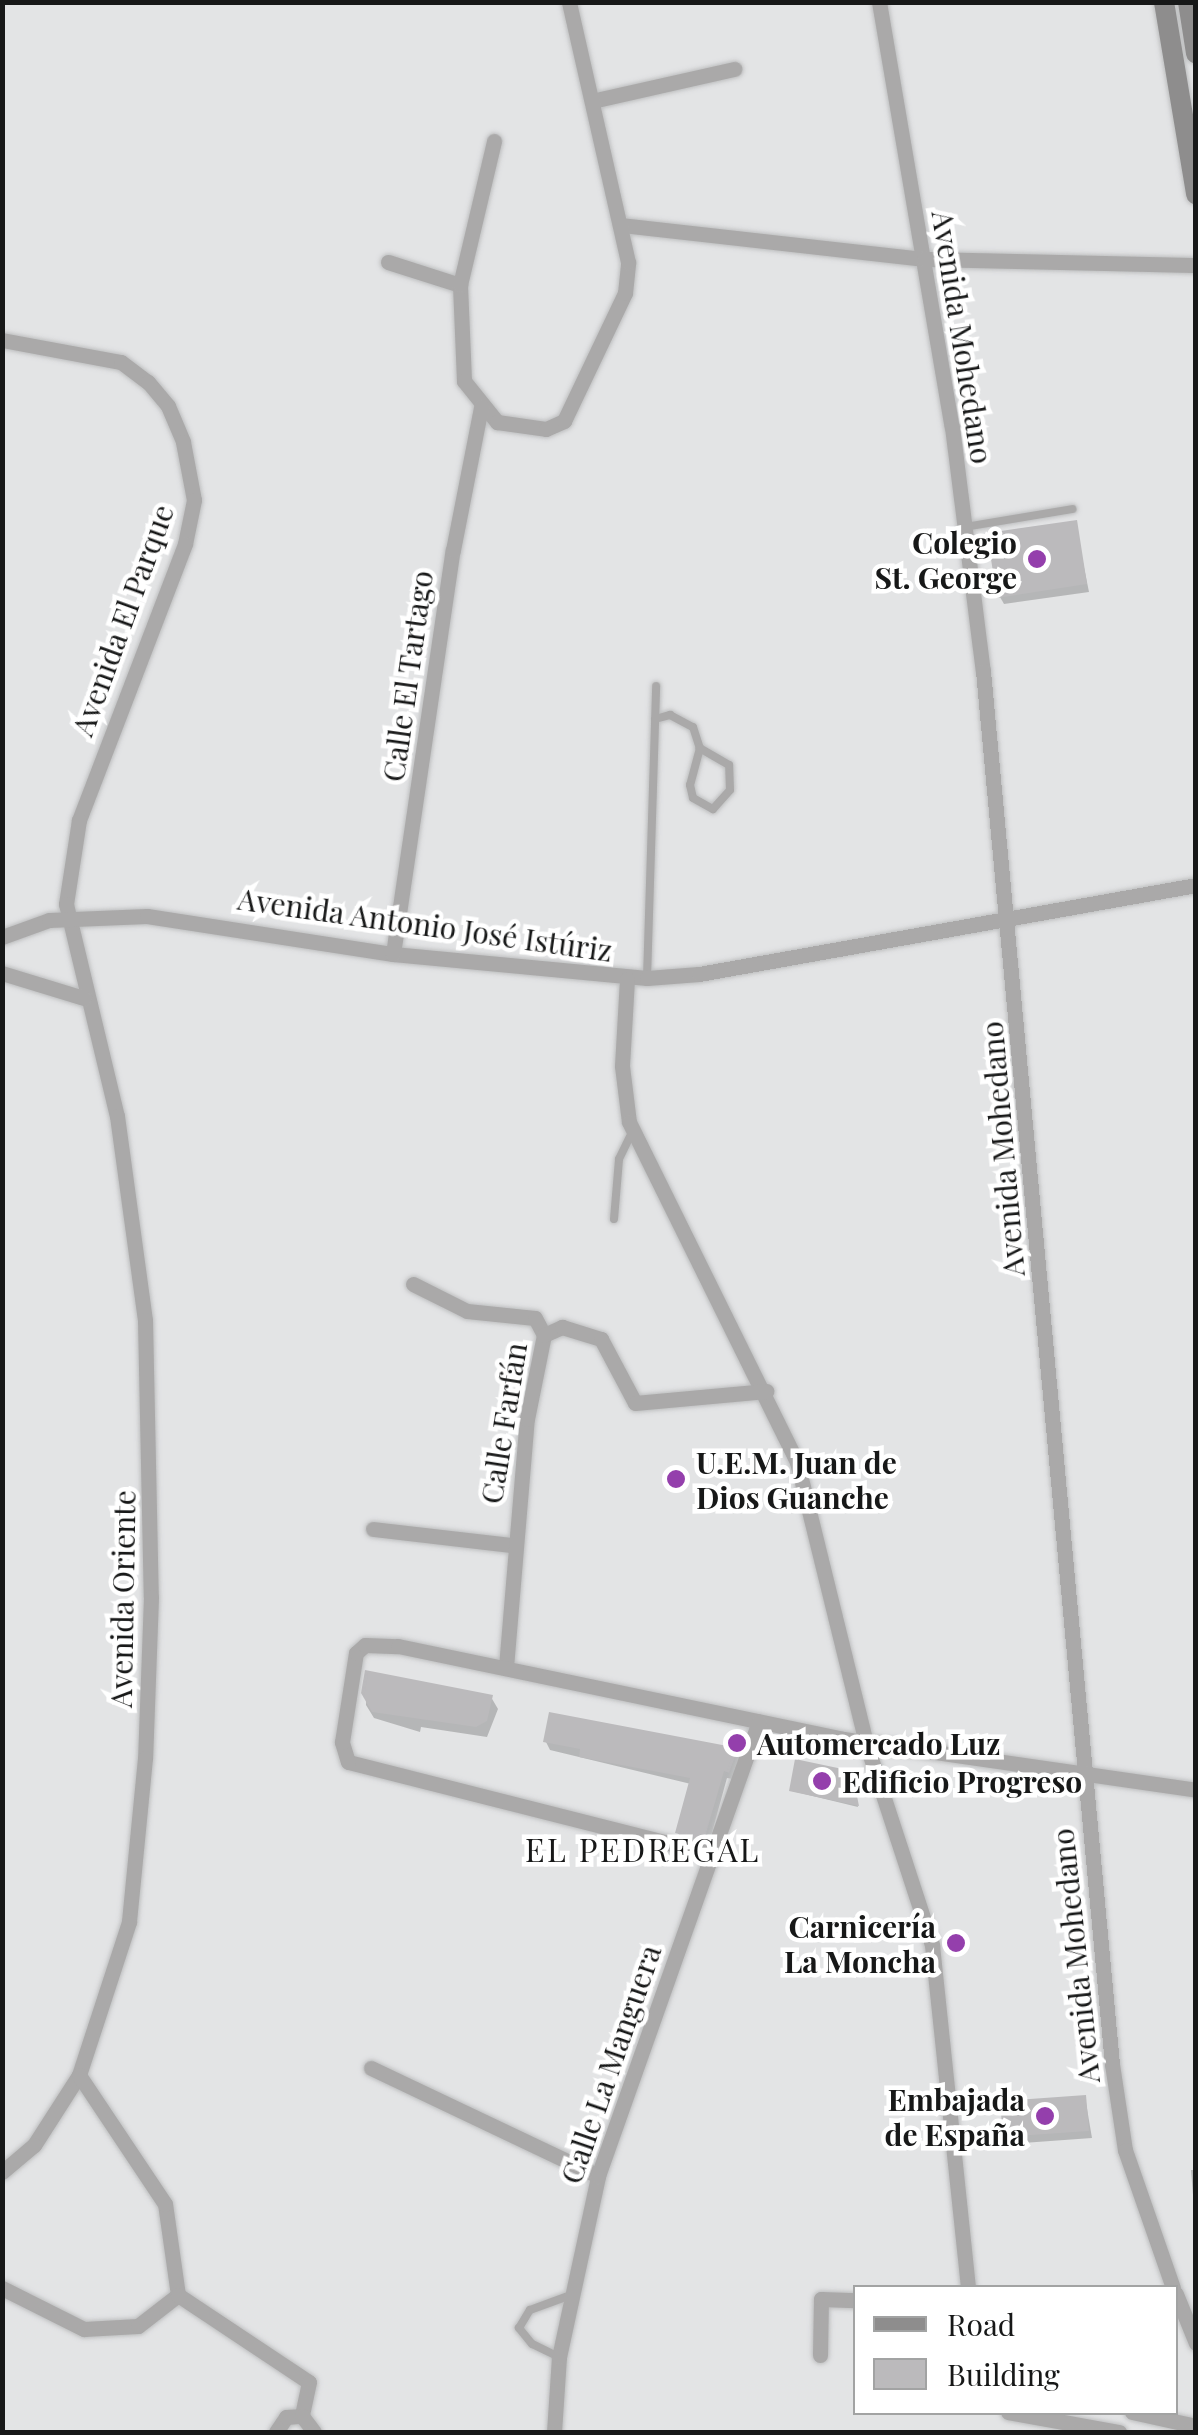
<!DOCTYPE html>
<meta charset="utf-8">
<style>
body{margin:0}
#map{position:relative;width:1198px;height:2435px;overflow:hidden;background:#e3e4e5;font-family:"Playfair Display",serif}
div>[style]{position:absolute}
.shadow>*{inset:0;background:#0003}
.building>*{inset:0;background:#bbbabc}
.roads{filter:drop-shadow(0 0 2px #bebfc0) drop-shadow(0 0 2px #bebfc0)}
.lane>*{height:8px;margin:-4px;padding:0 4px;transform-origin:4px;border-radius:4px;background:#aaa9a9}
.street>*{height:15px;margin:-7.5px;padding:0 7.5px;transform-origin:7.5px;border-radius:7.5px;background:#aaa9a9}
.secondary>*{height:20px;margin:-10px;padding:0 10px;transform-origin:10px;border-radius:10px;background:#8e8d8d}
.dots>*{width:28px;height:28px;translate:-50% -50%;box-sizing:border-box;border:5px solid #fff;border-radius:50%}
span{translate:-50% -50%;white-space:nowrap;text-align:center;line-height:1.15;-webkit-text-stroke:9px #fff;paint-order:stroke}
.street-label{font-size:30px;color:#171818}
.poi-label{font-size:30px;color:#171818;font-weight:700}
.right{translate:-100% -50%;text-align:right}
.left{translate:0 -50%;text-align:left}
.neighbourhood-label{font-size:32px;color:#171818;letter-spacing:2.5px}
.frame{position:absolute;inset:0;border:5px solid #171818;pointer-events:none}
.legend{position:absolute;left:853px;top:2285px;width:325px;height:130px;box-sizing:border-box;background:#fff;border:2px solid #a2a3a3;margin:0;padding:12px 18px;list-style:none;font-size:30px;color:#171818}
.legend li{display:flex;align-items:center;gap:20px;height:50px}
.legend b{width:50px;border:2px solid #a2a3a3}
</style>
<div id="map">
<div class="shadow">
<i style="clip-path:polygon(1075px 523px,1089px 592px,1004px 604px,1000px 597px)"></i>
<i style="clip-path:polygon(367px 1673px,491px 1697px,498px 1709px,487px 1737px,421px 1727px,420px 1732px,374px 1718px,366px 1705px)"></i>
<i style="clip-path:polygon(546px 1742px,736px 1751px,740px 1758px,733px 1779px,727px 1778px,708px 1847px,682px 1840px,678px 1833px,691px 1784px,550px 1750px)"></i>
<i style="clip-path:polygon(852px 1776px,858px 1807px,792px 1791px)"></i>
<i style="clip-path:polygon(1085px 2097px,1092px 2138px,1010px 2144px,1006px 2136px)"></i>
<i style="clip-path:polygon(1191px 2170px,1196px 2170px,1196px 2199px,1193px 2195px)"></i>
</div>
<div class="building">
<i style="clip-path:polygon(1077px 520px,1087px 584px,997px 598px,987px 533px)"></i>
<i style="clip-path:polygon(365px 1670px,493px 1695px,487px 1721px,476px 1727px,372px 1712px,361px 1693px)"></i>
<i style="clip-path:polygon(549px 1712px,738px 1748px,729px 1773px,724px 1771px,704px 1840px,675px 1833px,690px 1778px,579px 1757px,580px 1749px,543px 1742px)"></i>
<i style="clip-path:polygon(795px 1759px,852px 1771px,859px 1806px,789px 1791px)"></i>
<i style="clip-path:polygon(1086px 2095px,1089px 2131px,1003px 2137px,1000px 2101px)"></i>
</div>
<div class="roads">
<div class="lane">
<i style="left:965px;top:527px;width:109px;rotate:-9.5deg"></i>
<i style="left:655px;top:719px;width:16px;rotate:-15deg"></i>
<i style="left:670px;top:715px;width:26px;rotate:28deg"></i>
<i style="left:693px;top:727px;width:22px;rotate:72deg"></i>
<i style="left:700px;top:748px;width:38px;rotate:105deg"></i>
<i style="left:690px;top:785px;width:13px;rotate:77deg"></i>
<i style="left:693px;top:798px;width:23px;rotate:29deg"></i>
<i style="left:713px;top:809px;width:25px;rotate:-48deg"></i>
<i style="left:730px;top:790px;width:25px;rotate:-92deg"></i>
<i style="left:729px;top:765px;width:34px;rotate:-150deg"></i>
<i style="left:647px;top:978px;width:292px;rotate:-88.2deg"></i>
<i style="left:614px;top:1219px;width:60px;rotate:-85.2deg"></i>
<i style="left:619px;top:1159px;width:32px;rotate:-64deg"></i>
<i style="left:559px;top:2357px;width:30px;rotate:-154deg"></i>
<i style="left:532px;top:2344px;width:21px;rotate:-129deg"></i>
<i style="left:519px;top:2328px;width:21px;rotate:-59deg"></i>
<i style="left:530px;top:2310px;width:44px;rotate:-20.1deg"></i>
</div>
<div class="street">
<i style="left:879px;top:2px;width:431px;rotate:80.3deg"></i>
<i style="left:952px;top:427px;width:246px;rotate:82.8deg"></i>
<i style="left:983px;top:671px;width:1399px;rotate:84.71deg"></i>
<i style="left:1112px;top:2064px;width:87px;rotate:81.4deg"></i>
<i style="left:1125px;top:2150px;width:146px;rotate:70.8deg"></i>
<i style="left:592px;top:101px;width:146px;rotate:-12.7deg"></i>
<i style="left:621px;top:225px;width:305px;rotate:6.4deg"></i>
<i style="left:924px;top:259px;width:272px;rotate:1.3deg"></i>
<i style="left:388px;top:262px;width:76px;rotate:17.7deg"></i>
<i style="left:460px;top:285px;width:96px;rotate:87.6deg"></i>
<i style="left:464px;top:381px;width:53px;rotate:51.2deg"></i>
<i style="left:497px;top:422px;width:49px;rotate:8.1deg"></i>
<i style="left:546px;top:429px;width:20px;rotate:-24deg"></i>
<i style="left:564px;top:421px;width:142px;rotate:-64.5deg"></i>
<i style="left:625px;top:293px;width:31px;rotate:-84deg"></i>
<i style="left:628px;top:262px;width:267px;rotate:-102.8deg"></i>
<i style="left:460px;top:285px;width:148px;rotate:-76.7deg"></i>
<i style="left:2px;top:340px;width:121px;rotate:10.5deg"></i>
<i style="left:121px;top:362px;width:34px;rotate:37deg"></i>
<i style="left:148px;top:382px;width:31px;rotate:50deg"></i>
<i style="left:168px;top:406px;width:39px;rotate:67deg"></i>
<i style="left:183px;top:442px;width:59px;rotate:79.3deg"></i>
<i style="left:194px;top:500px;width:45px;rotate:101.6deg"></i>
<i style="left:185px;top:544px;width:296px;rotate:111deg"></i>
<i style="left:79px;top:820px;width:85px;rotate:98.8deg"></i>
<i style="left:66px;top:904px;width:218px;rotate:76.5deg"></i>
<i style="left:117px;top:1116px;width:206px;rotate:82.2deg"></i>
<i style="left:145px;top:1320px;width:277px;rotate:88.8deg"></i>
<i style="left:151px;top:1597px;width:161px;rotate:92.1deg"></i>
<i style="left:145px;top:1758px;width:165px;rotate:95.6deg"></i>
<i style="left:129px;top:1922px;width:161px;rotate:108.1deg"></i>
<i style="left:79px;top:2075px;width:83px;rotate:122.7deg"></i>
<i style="left:34px;top:2145px;width:42px;rotate:139.8deg"></i>
<i style="left:2px;top:937px;width:50px;rotate:-19.9deg"></i>
<i style="left:49px;top:920px;width:98px;rotate:-2.3deg"></i>
<i style="left:147px;top:916px;width:249px;rotate:8.8deg"></i>
<i style="left:393px;top:954px;width:255px;rotate:5.4deg"></i>
<i style="left:647px;top:978px;width:52px;rotate:-4.4deg"></i>
<i style="left:699px;top:974px;width:505px;rotate:-10.15deg"></i>
<i style="left:393px;top:954px;width:408px;rotate:-81.6deg"></i>
<i style="left:453px;top:550px;width:146px;rotate:-78.9deg"></i>
<i style="left:2px;top:973px;width:86px;rotate:17deg"></i>
<i style="left:627px;top:979px;width:87px;rotate:93.3deg"></i>
<i style="left:622px;top:1066px;width:56px;rotate:82.9deg"></i>
<i style="left:629px;top:1122px;width:379px;rotate:63.7deg"></i>
<i style="left:797px;top:1462px;width:289px;rotate:76.2deg"></i>
<i style="left:866px;top:1743px;width:213px;rotate:71.9deg"></i>
<i style="left:932px;top:1945px;width:345px;rotate:84deg"></i>
<i style="left:413px;top:1284px;width:60px;rotate:26.6deg"></i>
<i style="left:467px;top:1311px;width:68px;rotate:5.9deg"></i>
<i style="left:535px;top:1318px;width:19px;rotate:62deg"></i>
<i style="left:373px;top:1529px;width:140px;rotate:6.6deg"></i>
<i style="left:506px;top:1667px;width:249px;rotate:-85.2deg"></i>
<i style="left:527px;top:1419px;width:86px;rotate:-78.6deg"></i>
<i style="left:544px;top:1335px;width:20px;rotate:-24deg"></i>
<i style="left:562px;top:1327px;width:41px;rotate:17.1deg"></i>
<i style="left:601px;top:1339px;width:72px;rotate:62deg"></i>
<i style="left:635px;top:1403px;width:132px;rotate:-5.2deg"></i>
<i style="left:712px;top:1854px;width:375px;rotate:-165.8deg"></i>
<i style="left:348px;top:1762px;width:21px;rotate:-107deg"></i>
<i style="left:342px;top:1742px;width:90px;rotate:-81.1deg"></i>
<i style="left:356px;top:1653px;width:12px;rotate:-42deg"></i>
<i style="left:365px;top:1645px;width:33px;rotate:2deg"></i>
<i style="left:398px;top:1646px;width:456px;rotate:11.8deg"></i>
<i style="left:844px;top:1739px;width:356px;rotate:8.2deg"></i>
<i style="left:371px;top:2068px;width:251px;rotate:25.4deg"></i>
<i style="left:2px;top:2288px;width:92px;rotate:26.6deg"></i>
<i style="left:84px;top:2329px;width:54px;rotate:-3.2deg"></i>
<i style="left:138px;top:2326px;width:51px;rotate:-37.8deg"></i>
<i style="left:178px;top:2295px;width:92px;rotate:-98.1deg"></i>
<i style="left:165px;top:2204px;width:155px;rotate:-123.7deg"></i>
<i style="left:1176px;top:2294px;width:53px;rotate:67.8deg"></i>
<i style="left:178px;top:2295px;width:157px;rotate:33.6deg"></i>
<i style="left:309px;top:2382px;width:35px;rotate:102deg"></i>
<i style="left:820px;top:2355px;width:56px;rotate:-89deg"></i>
<i style="left:821px;top:2299px;width:35px;rotate:2deg"></i>
<i style="left:1008px;top:2412px;width:113px;rotate:10.2deg"></i>
<i style="left:1132px;top:2412px;width:66px;rotate:12.3deg"></i>
<i style="left:276px;top:2432px;width:18px;rotate:-56deg"></i>
<i style="left:286px;top:2417px;width:16px;rotate:-4deg"></i>
<i style="left:302px;top:2416px;width:20px;rotate:53deg"></i>
<i style="left:554px;top:2432px;width:75px;rotate:-86.2deg"></i>
<i style="left:559px;top:2357px;width:185px;rotate:-77.8deg"></i>
<i style="left:598px;top:2176px;width:482px;rotate:-70.5deg"></i>
</div>
<div class="secondary">
<i style="left:1164px;top:2px;width:195px;rotate:80.5deg"></i>
<i style="left:1188px;top:2px;width:52px;rotate:81.1deg"></i>
</div>
</div>
<div class="dots">
<i style="left:1037px;top:559px;background:#943fac"></i>
<i style="left:676px;top:1479px;background:#943fac"></i>
<i style="left:737px;top:1743px;background:#943fac"></i>
<i style="left:822px;top:1781px;background:#943fac"></i>
<i style="left:956px;top:1943px;background:#943fac"></i>
<i style="left:1045px;top:2116px;background:#943fac"></i>
</div>
<div class="street-label">
<span style="left:963px;top:337px;rotate:81deg">Avenida Mohedano</span>
<span style="left:122px;top:620px;rotate:-70deg">Avenida El Parque</span>
<span style="left:407px;top:676px;rotate:-82deg">Calle El Tartago</span>
<span style="left:425px;top:924px;rotate:8deg">Avenida Antonio José Istúriz</span>
<span style="left:1002px;top:1149px;rotate:-95deg">Avenida Mohedano</span>
<span style="left:503px;top:1423px;rotate:-81deg">Calle Farfán</span>
<span style="left:122px;top:1599px;rotate:-89deg">Avenida Oriente</span>
<span style="left:1075px;top:1956px;rotate:-96deg">Avenida Mohedano</span>
<span style="left:610px;top:2064px;rotate:-71deg">Calle La Manguera</span>
</div>
<div class="poi-label">
<span class="right" style="left:1017px;top:559px">Colegio<br>St. George</span>
<span class="left" style="left:696px;top:1479px">U.E.M. Juan de<br>Dios Guanche</span>
<span class="left" style="left:757px;top:1743px">Automercado Luz</span>
<span class="left" style="left:842px;top:1781px">Edificio Progreso</span>
<span class="right" style="left:936px;top:1943px">Carnicería<br>La Moncha</span>
<span class="right" style="left:1025px;top:2116px">Embajada<br>de España</span>
</div>
<div class="neighbourhood-label">
<span style="left:643px;top:1849px">EL PEDREGAL</span>
</div>
<div class="frame"></div>
<ul class="legend">
<li><b style="height:12px;background:#8e8d8d"></b>Road</li>
<li><b style="height:28px;background:#bbbabc"></b>Building</li>
</ul>
</div>
